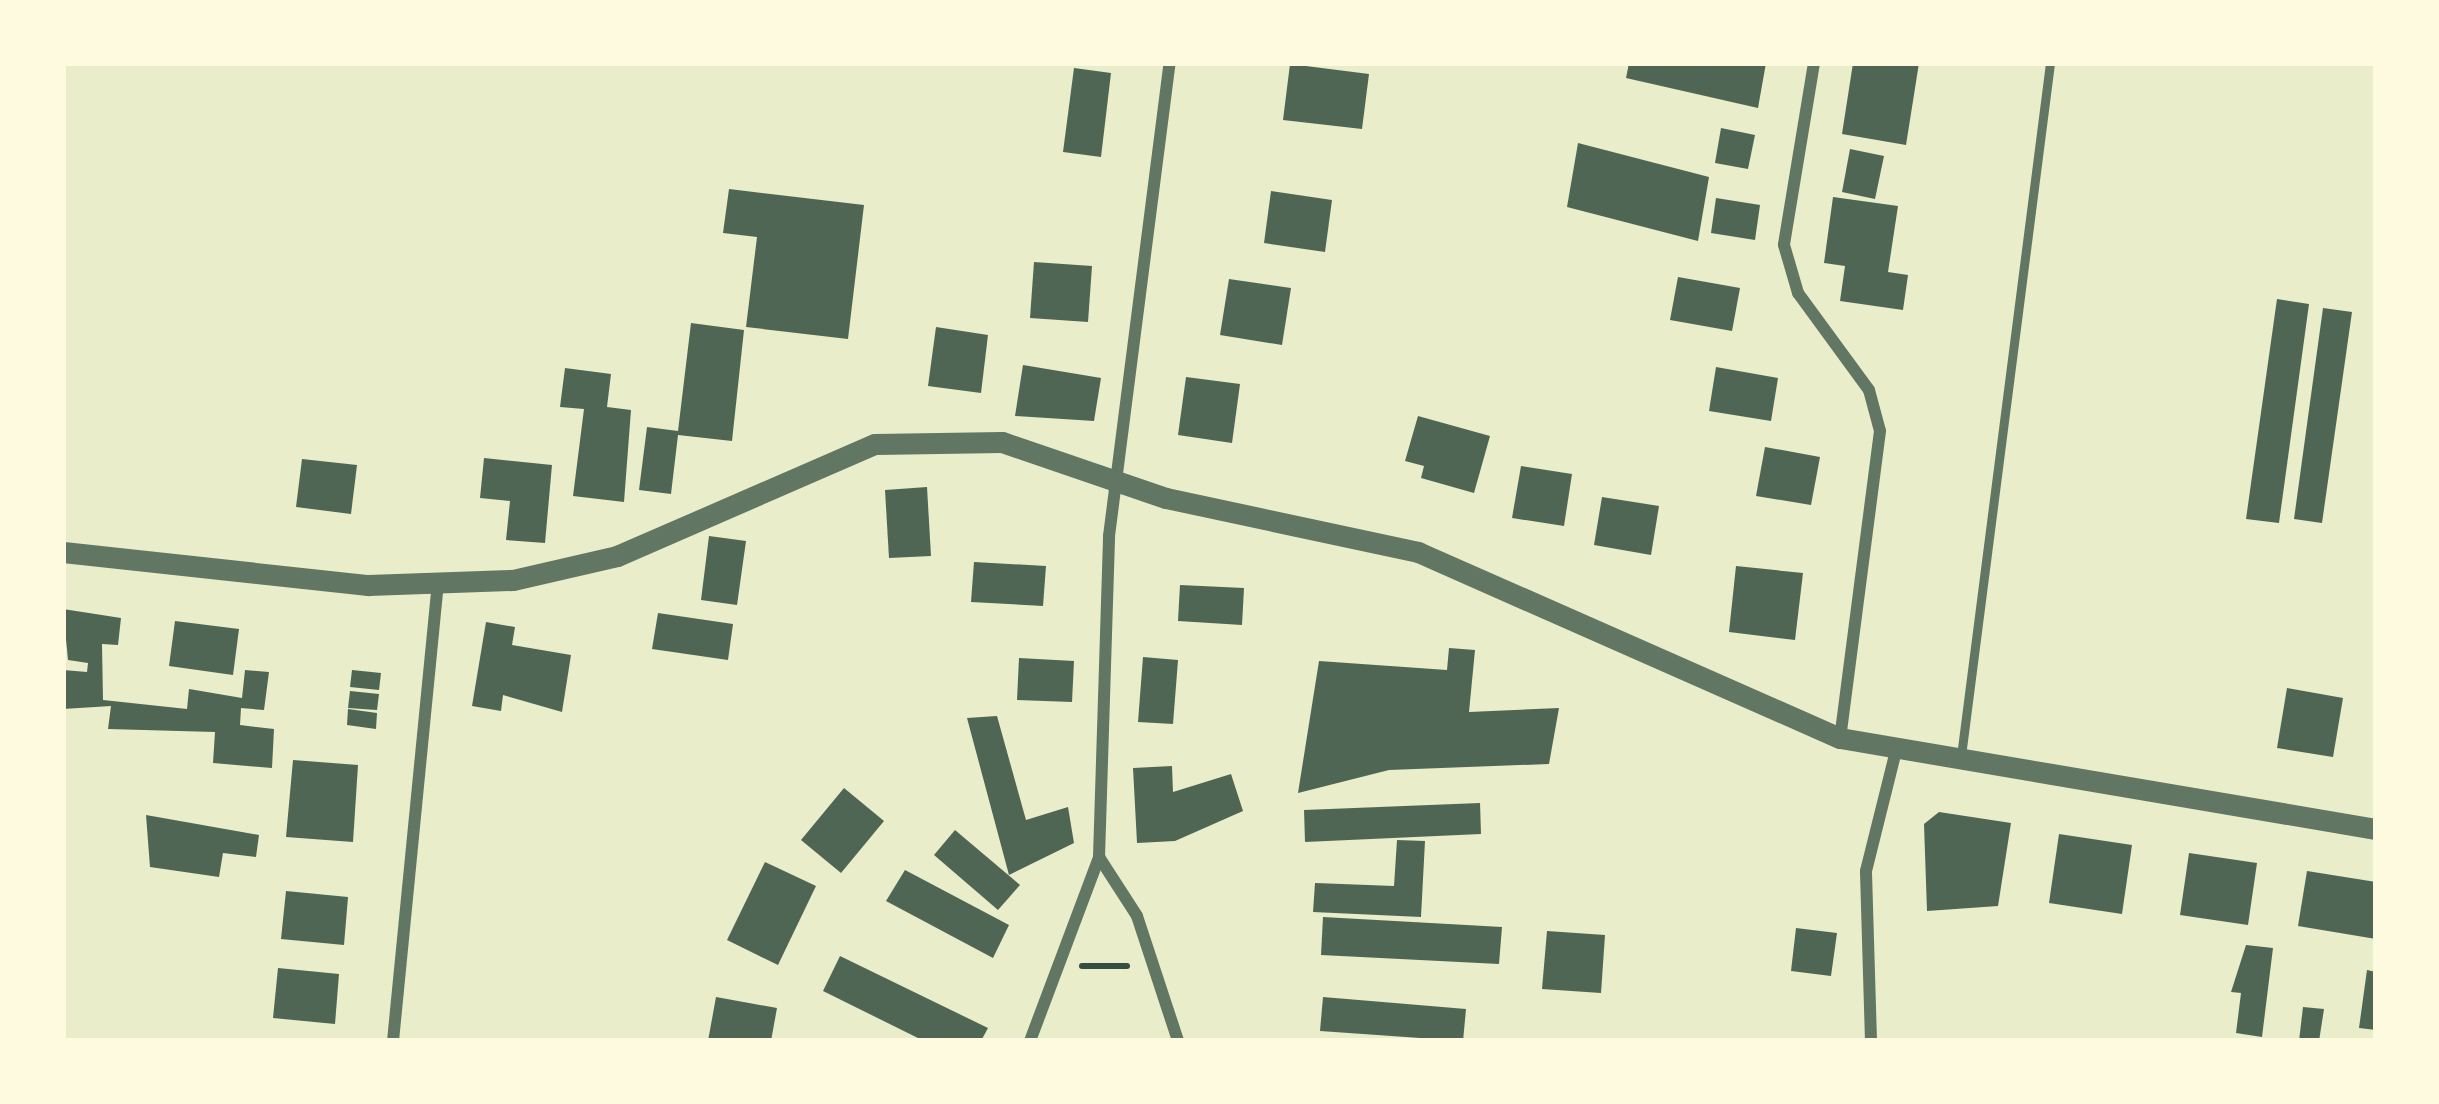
<!DOCTYPE html>
<style>
body{margin:0}
#map{position:relative;width:2439px;height:1104px;overflow:hidden;background:#e9edc9;font-family:Karla,sans-serif}
div>[style]{position:absolute}
.building>*{inset:0;background:#4f6655}
.path>*{height:6px;margin:-3px;padding:0 3px;transform-origin:3px;border-radius:3px;background:#344e41}
.service>*{height:9px;margin:-4.5px;padding:0 4.5px;transform-origin:4.5px;border-radius:4.5px;background:#617663}
.minor>*{height:12px;margin:-6px;padding:0 6px;transform-origin:6px;border-radius:6px;background:#617663}
.tertiary>*{height:21px;margin:-10.5px;padding:0 10.5px;transform-origin:10.5px;border-radius:10.5px;background:#617663}
span{translate:-50% -50%;white-space:nowrap;text-align:center;line-height:1.15;-webkit-text-stroke:9px #fefae0;paint-order:stroke}
.frame{position:absolute;inset:0;border:66px solid #fefae0;pointer-events:none}
</style>
<div id="map">
<div class="building">
<i style="clip-path:polygon(1629px 63px,1766px 63px,1758px 108px,1626px 78px)"></i>
<i style="clip-path:polygon(1853px 63px,1919px 63px,1906px 145px,1842px 134px)"></i>
<i style="clip-path:polygon(1290px 64px,1369px 74px,1362px 129px,1283px 120px)"></i>
<i style="clip-path:polygon(1074px 68px,1111px 73px,1101px 157px,1063px 152px)"></i>
<i style="clip-path:polygon(1721px 128px,1755px 135px,1748px 169px,1715px 163px)"></i>
<i style="clip-path:polygon(1578px 143px,1709px 177px,1698px 241px,1567px 207px)"></i>
<i style="clip-path:polygon(1850px 149px,1884px 156px,1875px 199px,1842px 192px)"></i>
<i style="clip-path:polygon(729px 189px,864px 205px,848px 339px,746px 327px,757px 237px,723px 233px)"></i>
<i style="clip-path:polygon(1271px 191px,1332px 200px,1325px 252px,1264px 243px)"></i>
<i style="clip-path:polygon(1833px 197px,1898px 206px,1888px 272px,1908px 275px,1903px 310px,1840px 301px,1845px 266px,1824px 263px)"></i>
<i style="clip-path:polygon(1716px 198px,1760px 205px,1755px 240px,1711px 233px)"></i>
<i style="clip-path:polygon(1034px 262px,1092px 266px,1088px 322px,1030px 318px)"></i>
<i style="clip-path:polygon(1678px 277px,1740px 288px,1732px 331px,1670px 320px)"></i>
<i style="clip-path:polygon(1229px 279px,1291px 288px,1282px 345px,1220px 335px)"></i>
<i style="clip-path:polygon(2277px 299px,2309px 304px,2279px 523px,2246px 519px)"></i>
<i style="clip-path:polygon(2323px 308px,2352px 312px,2322px 523px,2294px 519px)"></i>
<i style="clip-path:polygon(691px 323px,744px 330px,732px 441px,678px 435px,671px 494px,639px 490px,647px 427px,678px 431px)"></i>
<i style="clip-path:polygon(936px 327px,988px 335px,981px 393px,928px 386px)"></i>
<i style="clip-path:polygon(1023px 365px,1101px 378px,1094px 421px,1015px 416px)"></i>
<i style="clip-path:polygon(1716px 367px,1778px 378px,1771px 421px,1709px 411px)"></i>
<i style="clip-path:polygon(565px 368px,611px 374px,607px 407px,631px 410px,624px 502px,573px 496px,584px 409px,560px 407px)"></i>
<i style="clip-path:polygon(1186px 377px,1240px 384px,1232px 443px,1178px 435px)"></i>
<i style="clip-path:polygon(1418px 416px,1490px 436px,1474px 493px,1421px 478px,1424px 466px,1405px 461px)"></i>
<i style="clip-path:polygon(1765px 447px,1820px 457px,1811px 505px,1756px 496px)"></i>
<i style="clip-path:polygon(484px 458px,552px 465px,545px 543px,506px 540px,510px 501px,480px 498px)"></i>
<i style="clip-path:polygon(302px 459px,357px 465px,351px 514px,296px 507px)"></i>
<i style="clip-path:polygon(1521px 466px,1572px 474px,1564px 526px,1512px 518px)"></i>
<i style="clip-path:polygon(927px 487px,931px 556px,889px 558px,885px 490px)"></i>
<i style="clip-path:polygon(1602px 497px,1659px 506px,1651px 555px,1594px 545px)"></i>
<i style="clip-path:polygon(709px 536px,746px 541px,737px 605px,701px 600px)"></i>
<i style="clip-path:polygon(974px 562px,1046px 566px,1043px 606px,971px 602px)"></i>
<i style="clip-path:polygon(1736px 566px,1803px 573px,1795px 640px,1729px 632px)"></i>
<i style="clip-path:polygon(1180px 585px,1244px 588px,1242px 625px,1178px 621px)"></i>
<i style="clip-path:polygon(63px 609px,121px 618px,118px 645px,102px 644px,103px 700px,187px 709px,189px 689px,242px 698px,245px 670px,269px 672px,264px 710px,241px 708px,240px 725px,274px 729px,272px 768px,213px 763px,215px 732px,108px 729px,111px 706px,63px 709px,63px 670px,87px 672px,88px 663px,68px 660px)"></i>
<i style="clip-path:polygon(658px 613px,733px 624px,728px 660px,652px 649px)"></i>
<i style="clip-path:polygon(175px 621px,239px 629px,233px 675px,169px 666px)"></i>
<i style="clip-path:polygon(486px 622px,515px 627px,512px 645px,571px 655px,562px 712px,503px 695px,501px 711px,472px 706px)"></i>
<i style="clip-path:polygon(1449px 648px,1475px 650px,1469px 712px,1559px 708px,1549px 764px,1389px 770px,1298px 793px,1319px 661px,1447px 670px)"></i>
<i style="clip-path:polygon(1143px 657px,1178px 660px,1173px 724px,1138px 722px)"></i>
<i style="clip-path:polygon(1019px 658px,1074px 661px,1072px 702px,1017px 700px)"></i>
<i style="clip-path:polygon(352px 670px,381px 673px,379px 690px,350px 687px)"></i>
<i style="clip-path:polygon(2287px 688px,2343px 698px,2333px 757px,2277px 748px)"></i>
<i style="clip-path:polygon(350px 691px,379px 694px,377px 710px,348px 708px)"></i>
<i style="clip-path:polygon(348px 709px,377px 713px,376px 729px,347px 725px)"></i>
<i style="clip-path:polygon(997px 716px,1026px 820px,1068px 807px,1074px 843px,1009px 875px,967px 718px)"></i>
<i style="clip-path:polygon(293px 760px,358px 765px,353px 842px,286px 837px)"></i>
<i style="clip-path:polygon(1172px 766px,1173px 792px,1231px 774px,1243px 811px,1175px 841px,1137px 843px,1133px 768px)"></i>
<i style="clip-path:polygon(844px 788px,884px 821px,841px 873px,801px 840px)"></i>
<i style="clip-path:polygon(1480px 803px,1481px 834px,1305px 842px,1304px 810px)"></i>
<i style="clip-path:polygon(1939px 812px,2011px 823px,1998px 906px,1927px 911px,1924px 824px)"></i>
<i style="clip-path:polygon(146px 815px,259px 835px,256px 857px,223px 853px,219px 877px,150px 867px)"></i>
<i style="clip-path:polygon(955px 830px,1020px 885px,998px 910px,934px 855px)"></i>
<i style="clip-path:polygon(2059px 834px,2132px 845px,2122px 914px,2049px 903px)"></i>
<i style="clip-path:polygon(1397px 840px,1425px 841px,1421px 917px,1313px 912px,1315px 883px,1394px 886px)"></i>
<i style="clip-path:polygon(2189px 853px,2257px 863px,2248px 925px,2180px 915px)"></i>
<i style="clip-path:polygon(765px 862px,816px 886px,778px 965px,727px 940px)"></i>
<i style="clip-path:polygon(905px 870px,1009px 925px,993px 958px,886px 901px)"></i>
<i style="clip-path:polygon(2307px 871px,2376px 882px,2376px 939px,2298px 926px)"></i>
<i style="clip-path:polygon(286px 891px,348px 897px,344px 945px,281px 939px)"></i>
<i style="clip-path:polygon(1323px 917px,1502px 927px,1499px 964px,1321px 955px)"></i>
<i style="clip-path:polygon(1796px 928px,1837px 933px,1831px 976px,1791px 971px)"></i>
<i style="clip-path:polygon(1547px 931px,1605px 935px,1601px 993px,1542px 989px)"></i>
<i style="clip-path:polygon(2246px 945px,2273px 948px,2262px 1037px,2236px 1033px,2241px 993px,2231px 992px)"></i>
<i style="clip-path:polygon(840px 956px,988px 1028px,981px 1041px,924px 1041px,823px 991px)"></i>
<i style="clip-path:polygon(278px 968px,339px 974px,335px 1024px,273px 1018px)"></i>
<i style="clip-path:polygon(2367px 970px,2376px 972px,2376px 1030px,2359px 1028px)"></i>
<i style="clip-path:polygon(716px 997px,777px 1008px,771px 1041px,708px 1041px)"></i>
<i style="clip-path:polygon(1323px 997px,1466px 1009px,1463px 1041px,1320px 1031px)"></i>
<i style="clip-path:polygon(2303px 1007px,2324px 1009px,2319px 1041px,2299px 1041px)"></i>
</div>
<div class="path">
<i style="left:1082px;top:966px;width:45px"></i>
</div>
<div class="service">
<i style="left:1961px;top:756px;width:699px;rotate:-82.68deg"></i>
</div>
<div class="minor">
<i style="left:1814px;top:63px;width:184px;rotate:99.4deg"></i>
<i style="left:1784px;top:245px;width:50px;rotate:73.7deg"></i>
<i style="left:1798px;top:293px;width:120px;rotate:53.8deg"></i>
<i style="left:1869px;top:390px;width:42px;rotate:75deg"></i>
<i style="left:1880px;top:431px;width:310px;rotate:97.4deg"></i>
<i style="left:1099px;top:857px;width:70px;rotate:57.2deg"></i>
<i style="left:1137px;top:916px;width:132px;rotate:71.8deg"></i>
<i style="left:393px;top:1041px;width:457px;rotate:-84.4deg"></i>
<i style="left:1030px;top:1041px;width:197px;rotate:-69.4deg"></i>
<i style="left:1099px;top:857px;width:321px;rotate:-88.2deg"></i>
<i style="left:1109px;top:536px;width:477px;rotate:-82.7deg"></i>
<i style="left:1871px;top:1041px;width:170px;rotate:-91.7deg"></i>
<i style="left:1866px;top:871px;width:124px;rotate:-76deg"></i>
</div>
<div class="tertiary">
<i style="left:63px;top:552px;width:307px;rotate:6.2deg"></i>
<i style="left:368px;top:585px;width:145px;rotate:-2deg"></i>
<i style="left:513px;top:580px;width:107px;rotate:-13deg"></i>
<i style="left:617px;top:556px;width:281px;rotate:-23.5deg"></i>
<i style="left:875px;top:444px;width:127px;rotate:-0.9deg"></i>
<i style="left:1002px;top:442px;width:173px;rotate:18.9deg"></i>
<i style="left:1166px;top:498px;width:258px;rotate:12.1deg"></i>
<i style="left:1418px;top:552px;width:461px;rotate:23.8deg"></i>
<i style="left:1840px;top:738px;width:544px;rotate:9.64deg"></i>
</div>
<div class="frame"></div>
</div>
